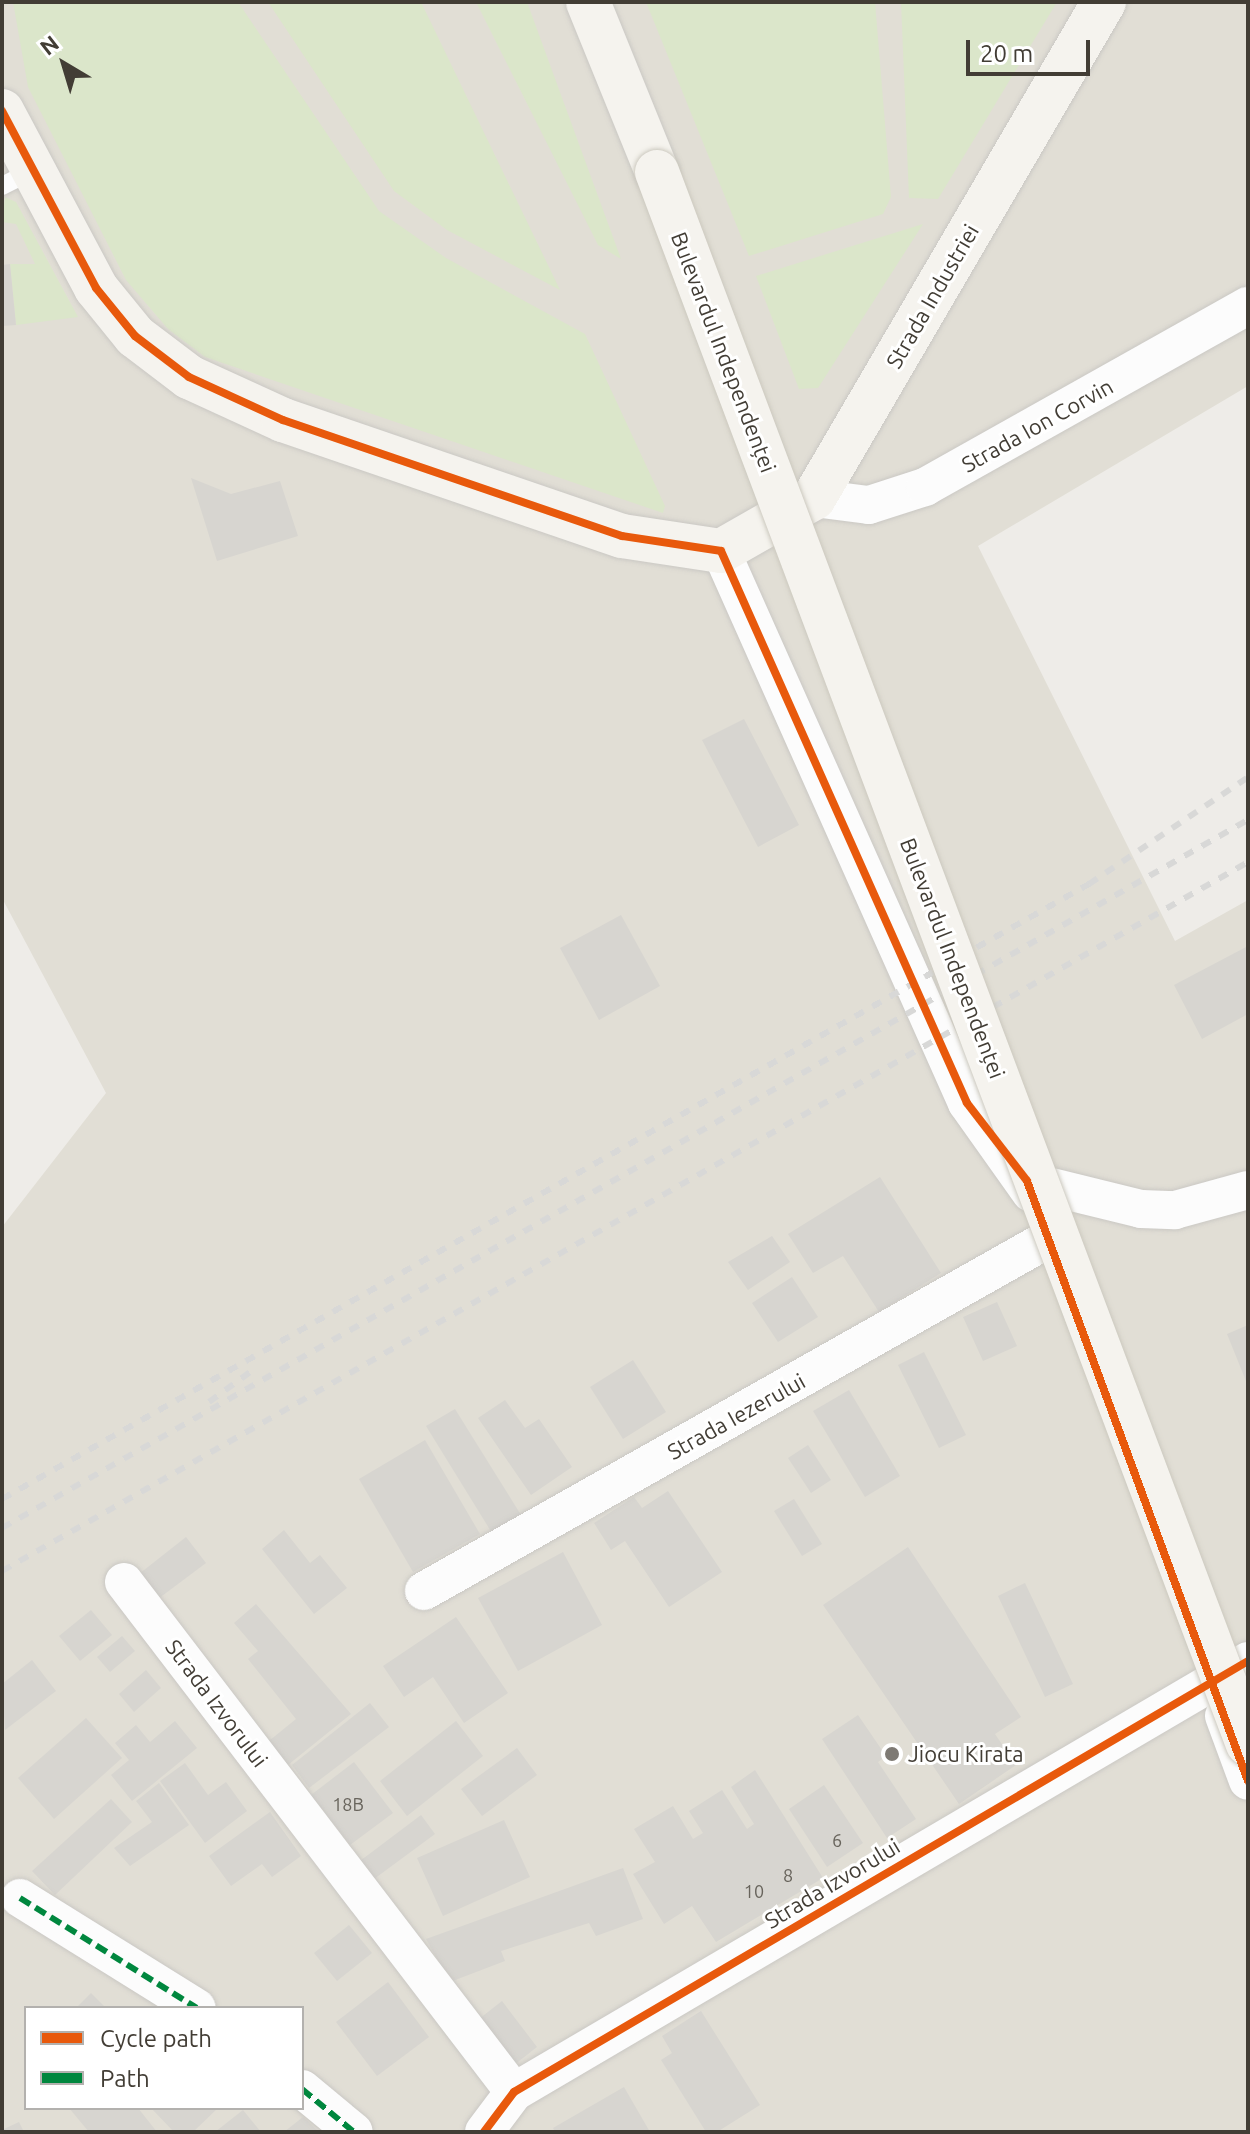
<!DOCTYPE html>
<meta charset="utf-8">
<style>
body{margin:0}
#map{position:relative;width:1250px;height:2134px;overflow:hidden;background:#eeece8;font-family:Ubuntu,sans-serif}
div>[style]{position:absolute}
.residential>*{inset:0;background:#e1ded5}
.green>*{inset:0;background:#dbe6ca}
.building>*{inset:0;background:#d7d5d0}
.roads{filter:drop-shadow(0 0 2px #cac8c4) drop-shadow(0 0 2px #cac8c4)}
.lane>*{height:18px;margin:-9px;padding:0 9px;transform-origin:9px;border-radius:9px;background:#fcfcfc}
.street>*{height:38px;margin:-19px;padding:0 19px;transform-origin:19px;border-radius:19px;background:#fcfcfc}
.secondary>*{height:44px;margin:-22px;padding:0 22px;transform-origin:22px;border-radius:22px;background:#f5f3ee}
.rail>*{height:6px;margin-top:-3px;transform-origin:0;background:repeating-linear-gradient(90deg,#d8d8d7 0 10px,transparent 0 20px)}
.bridges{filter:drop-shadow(0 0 2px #ccc9bf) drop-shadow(0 0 2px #ccc9bf)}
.secondary-bridge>*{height:44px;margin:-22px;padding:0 22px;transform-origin:22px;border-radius:22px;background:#f5f3ee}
.quiet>*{height:6px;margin-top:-3px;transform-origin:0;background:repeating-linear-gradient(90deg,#00873e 0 12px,transparent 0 18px)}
.cycleway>*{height:8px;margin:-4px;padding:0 4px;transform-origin:4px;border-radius:4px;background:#e8590c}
.dots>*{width:22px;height:22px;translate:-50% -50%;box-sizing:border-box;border:4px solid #fff;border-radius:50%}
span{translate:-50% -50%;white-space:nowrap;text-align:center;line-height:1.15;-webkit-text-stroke:6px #fff;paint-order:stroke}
.number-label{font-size:18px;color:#68645c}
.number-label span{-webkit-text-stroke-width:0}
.street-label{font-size:22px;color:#423d35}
.poi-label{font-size:22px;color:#423d35}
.left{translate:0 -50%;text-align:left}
.frame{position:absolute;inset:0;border:4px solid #423d35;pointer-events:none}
.legend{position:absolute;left:24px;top:2006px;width:280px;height:104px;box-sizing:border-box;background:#fff;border:2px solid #b3b1ae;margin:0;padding:10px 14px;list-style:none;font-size:24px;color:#423d35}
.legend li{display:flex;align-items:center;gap:16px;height:40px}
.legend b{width:40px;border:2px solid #b3b1ae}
.north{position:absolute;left:24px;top:24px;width:80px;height:80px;-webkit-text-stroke:6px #fff;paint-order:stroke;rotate:322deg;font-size:22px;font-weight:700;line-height:32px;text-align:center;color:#423d35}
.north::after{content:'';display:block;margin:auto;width:28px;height:36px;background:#423d35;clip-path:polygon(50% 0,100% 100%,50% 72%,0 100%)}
.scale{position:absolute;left:966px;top:40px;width:124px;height:36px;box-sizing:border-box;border:4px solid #423d35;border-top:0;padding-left:10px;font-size:24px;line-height:28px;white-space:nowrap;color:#423d35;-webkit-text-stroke:6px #fff;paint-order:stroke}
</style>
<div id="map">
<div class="residential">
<i style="clip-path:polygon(evenodd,2px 2px,1248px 2px,1248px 386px,978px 546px,1175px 941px,1248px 900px,1248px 2132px,2px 2132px,2px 1227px,106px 1093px,2px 898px,2px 2px,26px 2008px,302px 2008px,302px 2108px,26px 2108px,26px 2008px)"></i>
</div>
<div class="green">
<i style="clip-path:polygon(13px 2px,238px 2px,379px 211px,446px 258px,585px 334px,665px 506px,663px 513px,205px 357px,168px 329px,126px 280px,28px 87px)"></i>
<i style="clip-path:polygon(268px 2px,421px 2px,560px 290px,447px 230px,394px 191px)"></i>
<i style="clip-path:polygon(476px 2px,527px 2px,621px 259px,598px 245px)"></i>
<i style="clip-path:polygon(646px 2px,875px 2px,891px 197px,883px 214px,749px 256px)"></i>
<i style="clip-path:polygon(901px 2px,1057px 2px,938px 199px,909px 198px)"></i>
<i style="clip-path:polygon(5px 197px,16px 202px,78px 317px,16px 325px,10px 264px,35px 264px,16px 224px,2px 222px)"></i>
<i style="clip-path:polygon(923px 224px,818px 388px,799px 389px,756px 276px)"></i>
</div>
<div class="building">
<i style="clip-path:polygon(10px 264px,16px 325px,2px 326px,2px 265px)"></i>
<i style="clip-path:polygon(191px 478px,231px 494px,280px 481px,298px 536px,217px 561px)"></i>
<i style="clip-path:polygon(744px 719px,799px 825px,758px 847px,702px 740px)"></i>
<i style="clip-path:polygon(621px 915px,660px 986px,599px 1020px,560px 948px)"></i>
<i style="clip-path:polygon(1248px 946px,1248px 1014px,1202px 1039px,1174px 985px)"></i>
<i style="clip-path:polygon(880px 1177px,941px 1273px,879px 1312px,843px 1256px,813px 1273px,788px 1234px)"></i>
<i style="clip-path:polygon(772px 1236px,790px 1262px,748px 1290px,728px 1262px)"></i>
<i style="clip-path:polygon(792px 1277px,818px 1317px,778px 1342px,752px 1303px)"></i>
<i style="clip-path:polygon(997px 1302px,1017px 1346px,983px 1361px,963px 1317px)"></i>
<i style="clip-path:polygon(1248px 1325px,1248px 1386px,1227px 1334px)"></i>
<i style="clip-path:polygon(924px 1352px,966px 1435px,939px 1448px,898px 1365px)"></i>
<i style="clip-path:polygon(633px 1360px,666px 1412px,623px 1439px,590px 1387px)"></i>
<i style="clip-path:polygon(849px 1390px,900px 1476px,865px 1497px,813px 1411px)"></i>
<i style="clip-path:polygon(505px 1400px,525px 1428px,539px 1419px,572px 1467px,531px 1495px,478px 1418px)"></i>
<i style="clip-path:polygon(455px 1409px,521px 1515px,492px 1533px,426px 1426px)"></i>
<i style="clip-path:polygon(425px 1440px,480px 1534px,413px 1572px,359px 1479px)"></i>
<i style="clip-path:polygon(808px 1445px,831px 1480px,811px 1493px,788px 1458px)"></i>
<i style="clip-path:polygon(668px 1491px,722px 1572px,669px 1607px,625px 1541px,611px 1550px,594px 1523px,634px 1497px,642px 1508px)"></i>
<i style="clip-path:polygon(794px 1499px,822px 1544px,802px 1556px,774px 1511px)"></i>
<i style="clip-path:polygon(284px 1530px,310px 1563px,320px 1555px,347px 1588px,314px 1614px,262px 1549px)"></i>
<i style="clip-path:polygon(186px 1537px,206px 1563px,158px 1599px,139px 1574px)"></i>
<i style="clip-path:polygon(908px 1547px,1021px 1717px,995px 1734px,1016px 1765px,959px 1804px,823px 1605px)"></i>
<i style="clip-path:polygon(563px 1552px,602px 1625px,518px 1671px,478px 1598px)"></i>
<i style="clip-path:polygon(1025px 1583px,1073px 1684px,1045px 1697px,998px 1596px)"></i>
<i style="clip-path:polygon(256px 1604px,351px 1714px,283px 1769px,264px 1745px,296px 1719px,248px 1659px,258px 1651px,234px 1623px)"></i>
<i style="clip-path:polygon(91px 1610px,112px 1635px,80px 1661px,59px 1636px)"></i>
<i style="clip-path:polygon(456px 1617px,508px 1693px,464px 1723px,433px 1677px,404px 1697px,383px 1666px)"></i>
<i style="clip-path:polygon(122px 1636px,135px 1651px,110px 1672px,97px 1657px)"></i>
<i style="clip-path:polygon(32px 1660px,56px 1691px,5px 1730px,2px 1684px)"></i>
<i style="clip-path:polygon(146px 1670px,161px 1688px,134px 1712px,119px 1694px)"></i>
<i style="clip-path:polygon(370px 1703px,389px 1727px,309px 1788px,292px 1765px)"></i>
<i style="clip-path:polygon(858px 1715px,886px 1756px,878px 1762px,916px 1819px,887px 1838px,822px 1739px)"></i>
<i style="clip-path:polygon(86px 1718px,122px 1758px,54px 1819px,18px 1778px)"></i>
<i style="clip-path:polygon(175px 1721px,197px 1748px,132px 1801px,111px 1775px,129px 1760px,115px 1743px,136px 1725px,150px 1742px)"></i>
<i style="clip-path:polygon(456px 1721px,483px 1756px,407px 1816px,380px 1781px)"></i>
<i style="clip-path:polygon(517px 1748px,537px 1775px,482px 1816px,461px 1789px)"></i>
<i style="clip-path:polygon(354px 1762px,393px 1813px,350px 1845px,311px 1795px)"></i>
<i style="clip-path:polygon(185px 1763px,208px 1795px,226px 1782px,247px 1811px,205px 1843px,160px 1781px)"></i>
<i style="clip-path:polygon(755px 1770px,823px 1878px,716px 1942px,692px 1906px,664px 1924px,633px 1874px,655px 1862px,634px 1829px,673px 1806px,693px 1839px,703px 1833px,689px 1811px,722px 1790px,747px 1829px,754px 1824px,731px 1787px)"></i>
<i style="clip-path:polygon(159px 1783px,189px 1825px,130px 1866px,114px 1848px,152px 1822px,136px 1801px)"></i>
<i style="clip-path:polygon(824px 1785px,863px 1843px,827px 1867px,789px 1809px)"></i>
<i style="clip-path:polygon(111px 1799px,132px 1822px,55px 1895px,32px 1871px)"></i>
<i style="clip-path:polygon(270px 1812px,301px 1856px,272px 1877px,262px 1864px,231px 1886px,209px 1856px)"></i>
<i style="clip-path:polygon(421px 1815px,435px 1834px,370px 1882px,356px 1864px)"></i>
<i style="clip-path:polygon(504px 1820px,530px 1877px,443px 1916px,417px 1858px)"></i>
<i style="clip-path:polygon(623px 1868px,643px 1919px,596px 1936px,589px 1923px,501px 1951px,505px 1961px,450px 1982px,426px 1939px)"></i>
<i style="clip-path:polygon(349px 1925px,372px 1953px,337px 1981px,314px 1953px)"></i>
<i style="clip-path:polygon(388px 1982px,429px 2037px,377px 2076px,336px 2022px)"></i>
<i style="clip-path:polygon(91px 1993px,106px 2008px,76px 2008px)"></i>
<i style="clip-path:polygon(502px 2001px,537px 2047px,514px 2065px,479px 2019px)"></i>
<i style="clip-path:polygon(701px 2011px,760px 2105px,717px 2132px,706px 2132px,661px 2060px,672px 2053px,662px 2036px)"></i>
<i style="clip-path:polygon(624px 2087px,650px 2132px,555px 2132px,553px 2128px)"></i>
<i style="clip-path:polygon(69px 2108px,138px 2108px,157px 2132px,89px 2132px)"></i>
<i style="clip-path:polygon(151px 2108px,218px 2108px,193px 2132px,174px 2132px)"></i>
<i style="clip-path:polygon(243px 2110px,261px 2132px,215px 2132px)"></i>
<i style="clip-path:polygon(303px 2117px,319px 2132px,284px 2132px)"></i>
<i style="clip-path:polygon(19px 2122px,24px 2132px,2px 2132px,2px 2130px)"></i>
</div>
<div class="roads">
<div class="lane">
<i style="left:2px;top:186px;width:31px;rotate:-27deg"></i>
</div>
<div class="street">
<i style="left:814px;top:498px;width:55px;rotate:7.3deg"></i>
<i style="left:869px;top:505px;width:59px;rotate:-17.8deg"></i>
<i style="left:925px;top:487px;width:370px;rotate:-29.3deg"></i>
<i style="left:721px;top:551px;width:604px;rotate:65.98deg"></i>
<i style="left:967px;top:1103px;width:110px;rotate:54.6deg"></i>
<i style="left:1027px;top:1181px;width:117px;rotate:13.8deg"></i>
<i style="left:1141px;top:1209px;width:34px;rotate:2deg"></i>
<i style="left:1175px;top:1210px;width:76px;rotate:-15.3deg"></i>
<i style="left:124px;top:1582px;width:642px;rotate:52.59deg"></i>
<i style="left:424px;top:1591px;width:716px;rotate:-29.43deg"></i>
<i style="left:1224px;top:1716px;width:69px;rotate:69.7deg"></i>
<i style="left:20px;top:1898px;width:208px;rotate:31.9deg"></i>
<i style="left:302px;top:2089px;width:67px;rotate:39.6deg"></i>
<i style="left:484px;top:2132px;width:50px;rotate:-53.1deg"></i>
<i style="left:514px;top:2092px;width:851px;rotate:-30.42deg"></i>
</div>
<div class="secondary">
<i style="left:588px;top:2px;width:183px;rotate:67.9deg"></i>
<i style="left:2px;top:111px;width:200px;rotate:62deg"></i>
<i style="left:96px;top:288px;width:62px;rotate:50.9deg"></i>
<i style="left:135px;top:336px;width:68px;rotate:37.2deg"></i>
<i style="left:189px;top:377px;width:103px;rotate:24.6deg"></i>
<i style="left:283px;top:420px;width:358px;rotate:18.9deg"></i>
<i style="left:622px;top:536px;width:100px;rotate:8.6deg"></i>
<i style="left:721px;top:551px;width:107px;rotate:-29.7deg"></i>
<i style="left:814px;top:498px;width:575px;rotate:-59.69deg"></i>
</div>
</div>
<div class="rail">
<i style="left:209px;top:1402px;width:59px;rotate:-36.1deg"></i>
<i style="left:2px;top:1499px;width:1249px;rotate:-29.5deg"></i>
<i style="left:1089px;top:884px;width:192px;rotate:-33.9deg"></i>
<i style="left:2px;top:1528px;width:1433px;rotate:-29.61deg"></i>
<i style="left:2px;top:1571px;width:1434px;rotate:-29.64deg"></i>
</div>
<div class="bridges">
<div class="secondary-bridge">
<i style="left:657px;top:172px;width:1679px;rotate:69.4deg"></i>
</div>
</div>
<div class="quiet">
<i style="left:20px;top:1898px;width:208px;rotate:31.9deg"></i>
<i style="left:302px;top:2089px;width:67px;rotate:39.6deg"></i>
</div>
<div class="cycleway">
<i style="left:2px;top:111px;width:200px;rotate:62deg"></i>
<i style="left:96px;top:288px;width:62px;rotate:50.9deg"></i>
<i style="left:135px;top:336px;width:68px;rotate:37.2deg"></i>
<i style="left:189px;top:377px;width:103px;rotate:24.6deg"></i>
<i style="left:283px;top:420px;width:358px;rotate:18.9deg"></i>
<i style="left:622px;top:536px;width:100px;rotate:8.6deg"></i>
<i style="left:721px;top:551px;width:604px;rotate:65.98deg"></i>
<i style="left:967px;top:1103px;width:98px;rotate:52.4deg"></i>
<i style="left:1027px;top:1181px;width:639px;rotate:69.78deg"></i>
<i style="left:484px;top:2132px;width:50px;rotate:-53.1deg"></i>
<i style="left:514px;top:2092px;width:851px;rotate:-30.42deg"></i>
</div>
<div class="dots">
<i style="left:892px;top:1754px;background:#7e7a74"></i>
</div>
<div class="number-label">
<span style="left:348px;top:1804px">18B</span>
<span style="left:837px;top:1840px">6</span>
<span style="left:788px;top:1875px">8</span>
<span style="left:754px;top:1891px">10</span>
</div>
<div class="street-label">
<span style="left:932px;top:296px;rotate:-60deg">Strada Industriei</span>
<span style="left:724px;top:352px;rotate:69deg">Bulevardul Independenței</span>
<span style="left:1037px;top:425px;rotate:-29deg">Strada Ion Corvin</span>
<span style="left:953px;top:958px;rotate:69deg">Bulevardul Independenței</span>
<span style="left:736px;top:1416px;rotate:-29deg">Strada Iezerului</span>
<span style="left:217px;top:1703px;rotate:53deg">Strada Izvorului</span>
<span style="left:832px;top:1883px;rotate:-31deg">Strada Izvorului</span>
</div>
<div class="poi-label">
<span class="left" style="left:908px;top:1754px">Jiocu Kirata</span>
</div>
<div class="frame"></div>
<ul class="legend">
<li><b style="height:10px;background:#e8590c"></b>Cycle path</li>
<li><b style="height:10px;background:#00873e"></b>Path</li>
</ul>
<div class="north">N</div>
<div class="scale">20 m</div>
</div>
